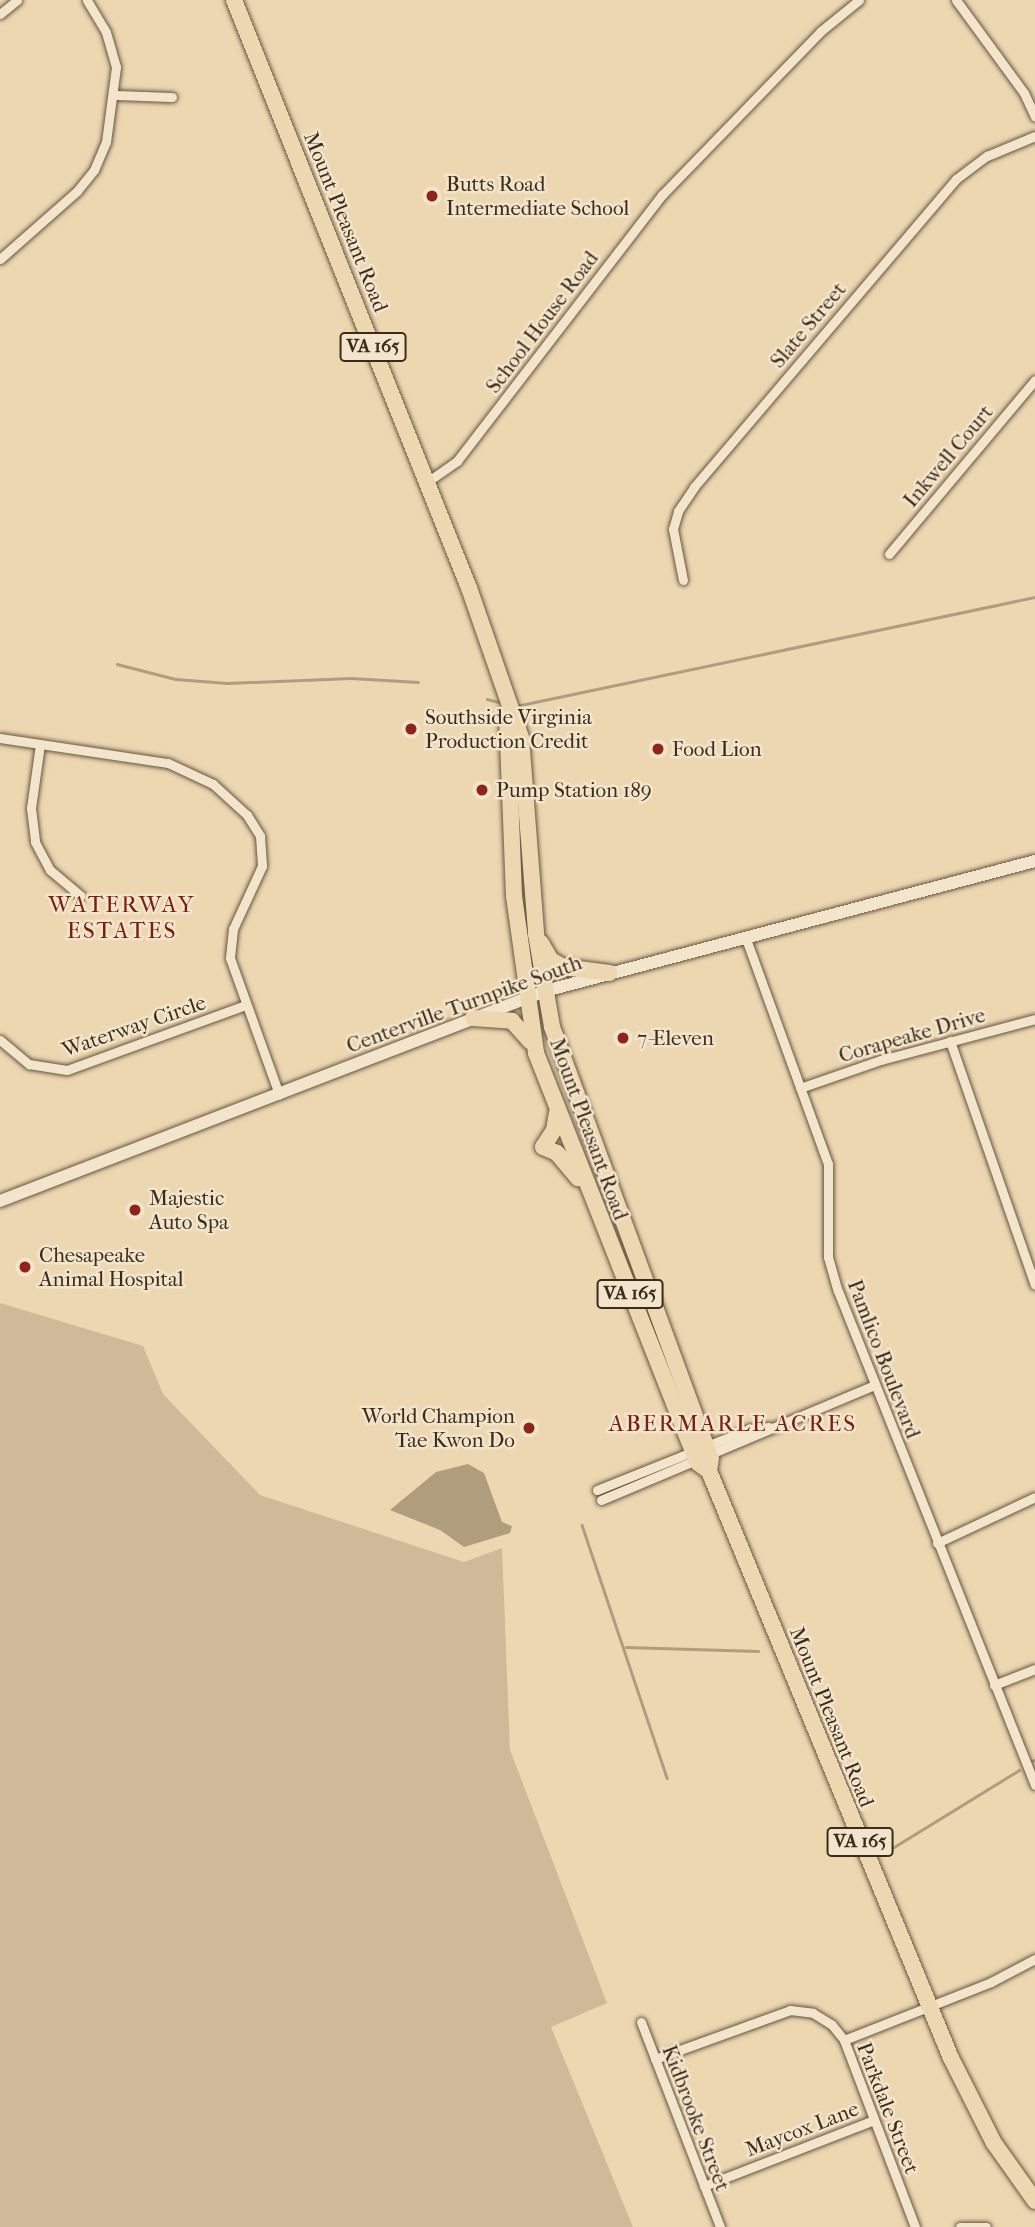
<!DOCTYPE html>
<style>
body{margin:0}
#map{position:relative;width:1035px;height:2227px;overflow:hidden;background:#ecd7b1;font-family:"IM FELL French Canon",serif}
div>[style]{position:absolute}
.green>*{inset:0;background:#ceba98}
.water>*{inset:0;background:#b09d7e}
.stream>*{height:2.5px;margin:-1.25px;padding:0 1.25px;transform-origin:1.25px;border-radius:1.25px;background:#b09d7e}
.roads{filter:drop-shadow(0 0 2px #675640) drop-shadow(0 0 2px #675640)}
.street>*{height:9px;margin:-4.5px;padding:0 4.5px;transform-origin:4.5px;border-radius:4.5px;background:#f3e5cc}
.secondary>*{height:12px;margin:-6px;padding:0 6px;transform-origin:6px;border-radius:6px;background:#f3e5cc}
.highway>*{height:16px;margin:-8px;padding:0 8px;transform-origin:8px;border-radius:8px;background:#ecd7b1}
.dots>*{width:19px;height:19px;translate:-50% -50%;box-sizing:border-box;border:4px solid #f3e5cc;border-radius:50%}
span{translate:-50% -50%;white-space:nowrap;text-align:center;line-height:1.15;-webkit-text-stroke:5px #f3e5cc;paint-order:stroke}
.shield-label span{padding:2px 5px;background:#f3e5cc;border:2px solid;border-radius:5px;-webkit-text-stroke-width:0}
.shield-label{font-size:19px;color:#3b2b1b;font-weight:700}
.poi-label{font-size:21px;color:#3b2b1b}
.left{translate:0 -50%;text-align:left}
.right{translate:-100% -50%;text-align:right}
.street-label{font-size:21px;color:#3b2b1b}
.neighbourhood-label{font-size:23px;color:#7a1f14;letter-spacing:2px}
</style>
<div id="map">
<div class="green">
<i style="clip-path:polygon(0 1303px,143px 1346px,163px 1394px,260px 1495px,464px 1562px,502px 1548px,510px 1750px,607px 2003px,551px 2027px,633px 2227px,0 2227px)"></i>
</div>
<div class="water">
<i style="clip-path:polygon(468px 1464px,484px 1473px,502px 1522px,512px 1526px,510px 1533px,464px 1547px,440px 1530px,390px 1510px,436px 1472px)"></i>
</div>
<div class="stream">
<i style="left:117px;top:664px;width:61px;rotate:14.3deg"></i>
<i style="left:176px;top:679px;width:51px;rotate:4.5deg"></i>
<i style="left:227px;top:683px;width:124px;rotate:-2.3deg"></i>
<i style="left:351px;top:678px;width:67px;rotate:3.4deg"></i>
<i style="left:487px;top:699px;width:12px;rotate:14deg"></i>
<i style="left:516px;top:706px;width:530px;rotate:-11.86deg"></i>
<i style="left:582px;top:1525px;width:267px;rotate:71.4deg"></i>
<i style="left:626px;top:1647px;width:132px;rotate:1.7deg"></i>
<i style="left:1032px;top:1761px;width:3px;rotate:-18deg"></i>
<i style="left:881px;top:1855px;width:162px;rotate:-31.6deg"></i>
</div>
<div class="roads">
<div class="street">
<i style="left:956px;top:0;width:115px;rotate:53.8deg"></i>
<i style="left:1024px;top:93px;width:26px;rotate:65deg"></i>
<i style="left:0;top:14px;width:22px;rotate:-39deg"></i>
<i style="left:115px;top:95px;width:57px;rotate:2deg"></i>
<i style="left:0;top:259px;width:103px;rotate:-41.4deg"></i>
<i style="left:77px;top:191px;width:27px;rotate:-51deg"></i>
<i style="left:94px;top:170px;width:30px;rotate:-67deg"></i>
<i style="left:106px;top:142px;width:76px;rotate:-82.4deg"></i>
<i style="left:116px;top:67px;width:36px;rotate:-106deg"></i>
<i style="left:106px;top:32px;width:37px;rotate:-121deg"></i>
<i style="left:427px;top:482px;width:37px;rotate:-35deg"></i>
<i style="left:457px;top:461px;width:336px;rotate:-52.4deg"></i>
<i style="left:662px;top:195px;width:228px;rotate:-45.9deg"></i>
<i style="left:821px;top:31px;width:49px;rotate:-39.2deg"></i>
<i style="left:889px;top:554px;width:227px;rotate:-50deg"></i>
<i style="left:683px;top:580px;width:52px;rotate:-101.1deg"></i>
<i style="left:673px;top:529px;width:19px;rotate:-74deg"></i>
<i style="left:678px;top:511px;width:29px;rotate:-56deg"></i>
<i style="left:694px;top:487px;width:404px;rotate:-49.6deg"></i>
<i style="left:956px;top:179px;width:39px;rotate:-37deg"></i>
<i style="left:987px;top:156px;width:52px;rotate:-22.6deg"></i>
<i style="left:0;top:738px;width:170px;rotate:8.5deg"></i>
<i style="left:168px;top:763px;width:50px;rotate:25deg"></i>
<i style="left:213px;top:784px;width:46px;rotate:42.4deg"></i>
<i style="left:247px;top:815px;width:25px;rotate:58deg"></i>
<i style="left:260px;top:836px;width:30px;rotate:86deg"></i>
<i style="left:262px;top:866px;width:69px;rotate:114.7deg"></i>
<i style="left:233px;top:929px;width:29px;rotate:96deg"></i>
<i style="left:230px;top:958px;width:145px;rotate:70.2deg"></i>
<i style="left:40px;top:744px;width:65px;rotate:98deg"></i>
<i style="left:31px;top:808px;width:34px;rotate:83deg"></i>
<i style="left:35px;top:842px;width:32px;rotate:62deg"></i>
<i style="left:50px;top:870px;width:40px;rotate:40deg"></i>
<i style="left:745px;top:936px;width:243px;rotate:70deg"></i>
<i style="left:828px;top:1164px;width:93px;rotate:90deg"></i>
<i style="left:828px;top:1257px;width:35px;rotate:74deg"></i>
<i style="left:838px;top:1291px;width:532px;rotate:68.26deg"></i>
<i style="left:0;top:1040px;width:38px;rotate:40deg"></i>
<i style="left:29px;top:1064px;width:38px;rotate:9deg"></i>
<i style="left:67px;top:1070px;width:190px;rotate:-20deg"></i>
<i style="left:950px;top:1041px;width:258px;rotate:70.8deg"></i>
<i style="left:800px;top:1088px;width:86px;rotate:-19.1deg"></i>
<i style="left:881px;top:1060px;width:159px;rotate:-14.9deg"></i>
<i style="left:597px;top:1490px;width:164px;rotate:-21.9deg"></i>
<i style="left:749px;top:1429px;width:20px;rotate:-6deg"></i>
<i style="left:601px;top:1500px;width:297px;rotate:-22.8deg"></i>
<i style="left:937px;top:1543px;width:108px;rotate:-25.1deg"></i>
<i style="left:994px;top:1685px;width:44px;rotate:-21.3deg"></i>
<i style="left:641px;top:2022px;width:220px;rotate:68.9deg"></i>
<i style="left:844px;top:2040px;width:158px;rotate:-21.5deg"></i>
<i style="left:991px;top:1982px;width:50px;rotate:-27.6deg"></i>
<i style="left:655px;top:2059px;width:144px;rotate:-19.9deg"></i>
<i style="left:790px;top:2010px;width:23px;rotate:7deg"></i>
<i style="left:813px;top:2013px;width:22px;rotate:32deg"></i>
<i style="left:832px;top:2025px;width:19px;rotate:51deg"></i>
<i style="left:844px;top:2040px;width:200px;rotate:69.2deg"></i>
<i style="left:704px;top:2186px;width:182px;rotate:-21.2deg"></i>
<i style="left:960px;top:2227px;width:26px"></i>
</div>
<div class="secondary">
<i style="left:0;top:1201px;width:584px;rotate:-21.07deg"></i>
<i style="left:545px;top:991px;width:507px;rotate:-14.86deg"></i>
</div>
<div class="highway">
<i style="left:234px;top:0;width:633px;rotate:68.22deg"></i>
<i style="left:469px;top:588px;width:158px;rotate:70.8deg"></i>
<i style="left:521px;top:737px;width:198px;rotate:85.6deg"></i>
<i style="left:536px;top:934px;width:94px;rotate:80.2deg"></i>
<i style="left:552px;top:1027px;width:459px;rotate:69.8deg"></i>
<i style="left:711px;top:1458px;width:13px;rotate:99deg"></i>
<i style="left:709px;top:1471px;width:635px;rotate:67.6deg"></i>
<i style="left:951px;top:2058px;width:95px;rotate:63.2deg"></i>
<i style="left:994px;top:2143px;width:71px;rotate:54.7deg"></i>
<i style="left:507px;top:714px;width:182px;rotate:87.8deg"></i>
<i style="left:514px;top:896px;width:159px;rotate:82deg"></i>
<i style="left:536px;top:1053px;width:409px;rotate:68.5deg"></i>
<i style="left:686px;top:1434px;width:31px;rotate:68deg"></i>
<i style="left:698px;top:1463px;width:14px;rotate:36deg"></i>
<i style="left:541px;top:943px;width:20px;rotate:60deg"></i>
<i style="left:551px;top:960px;width:14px;rotate:30deg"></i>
<i style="left:563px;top:967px;width:47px;rotate:7.3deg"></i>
<i style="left:473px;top:1018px;width:39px;rotate:4deg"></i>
<i style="left:512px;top:1021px;width:27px;rotate:48deg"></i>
<i style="left:557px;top:1113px;width:17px;rotate:100deg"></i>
<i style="left:554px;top:1130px;width:20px;rotate:123deg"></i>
<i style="left:543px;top:1147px;width:15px;rotate:23deg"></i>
<i style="left:557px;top:1153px;width:33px;rotate:50deg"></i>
</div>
</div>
<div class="dots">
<i style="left:432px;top:196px;background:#8f2418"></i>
<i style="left:411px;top:729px;background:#8f2418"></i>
<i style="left:658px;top:749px;background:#8f2418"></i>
<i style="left:482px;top:790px;background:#8f2418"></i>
<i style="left:623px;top:1038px;background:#8f2418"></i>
<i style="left:135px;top:1210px;background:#8f2418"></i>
<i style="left:25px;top:1267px;background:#8f2418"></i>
<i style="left:529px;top:1428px;background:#8f2418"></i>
</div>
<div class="shield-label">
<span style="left:373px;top:347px">VA 165</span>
<span style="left:630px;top:1294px">VA 165</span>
<span style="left:860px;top:1842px">VA 165</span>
</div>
<div class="poi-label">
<span class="left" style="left:446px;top:196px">Butts Road<br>Intermediate School</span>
<span class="left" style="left:425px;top:729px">Southside Virginia<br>Production Credit</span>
<span class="left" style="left:672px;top:749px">Food Lion</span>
<span class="left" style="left:496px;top:790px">Pump Station 189</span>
<span class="left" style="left:637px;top:1038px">7-Eleven</span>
<span class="left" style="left:149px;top:1210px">Majestic<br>Auto Spa</span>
<span class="left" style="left:39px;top:1267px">Chesapeake<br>Animal Hospital</span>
<span class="right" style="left:515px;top:1428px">World Champion<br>Tae Kwon Do</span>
</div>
<div class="street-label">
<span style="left:346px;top:222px;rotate:68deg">Mount Pleasant Road</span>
<span style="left:542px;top:322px;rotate:-53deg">School House Road</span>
<span style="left:808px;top:325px;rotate:-50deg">Slate Street</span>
<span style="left:948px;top:456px;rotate:-50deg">Inkwell Court</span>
<span style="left:464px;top:1004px;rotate:-20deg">Centerville Turnpike South</span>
<span style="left:134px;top:1026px;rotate:-19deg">Waterway Circle</span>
<span style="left:912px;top:1035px;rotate:-16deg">Corapeake Drive</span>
<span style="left:589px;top:1129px;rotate:70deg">Mount Pleasant Road</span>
<span style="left:884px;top:1359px;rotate:69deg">Pamlico Boulevard</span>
<span style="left:832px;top:1717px;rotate:68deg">Mount Pleasant Road</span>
<span style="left:888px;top:2108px;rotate:69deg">Parkdale Street</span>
<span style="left:696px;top:2118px;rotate:69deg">Kidbrooke Street</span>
<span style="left:802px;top:2129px;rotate:-21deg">Maycox Lane</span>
</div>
<div class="neighbourhood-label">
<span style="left:122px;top:918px">WATERWAY<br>ESTATES</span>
<span style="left:733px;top:1424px">ABERMARLE ACRES</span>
</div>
</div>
